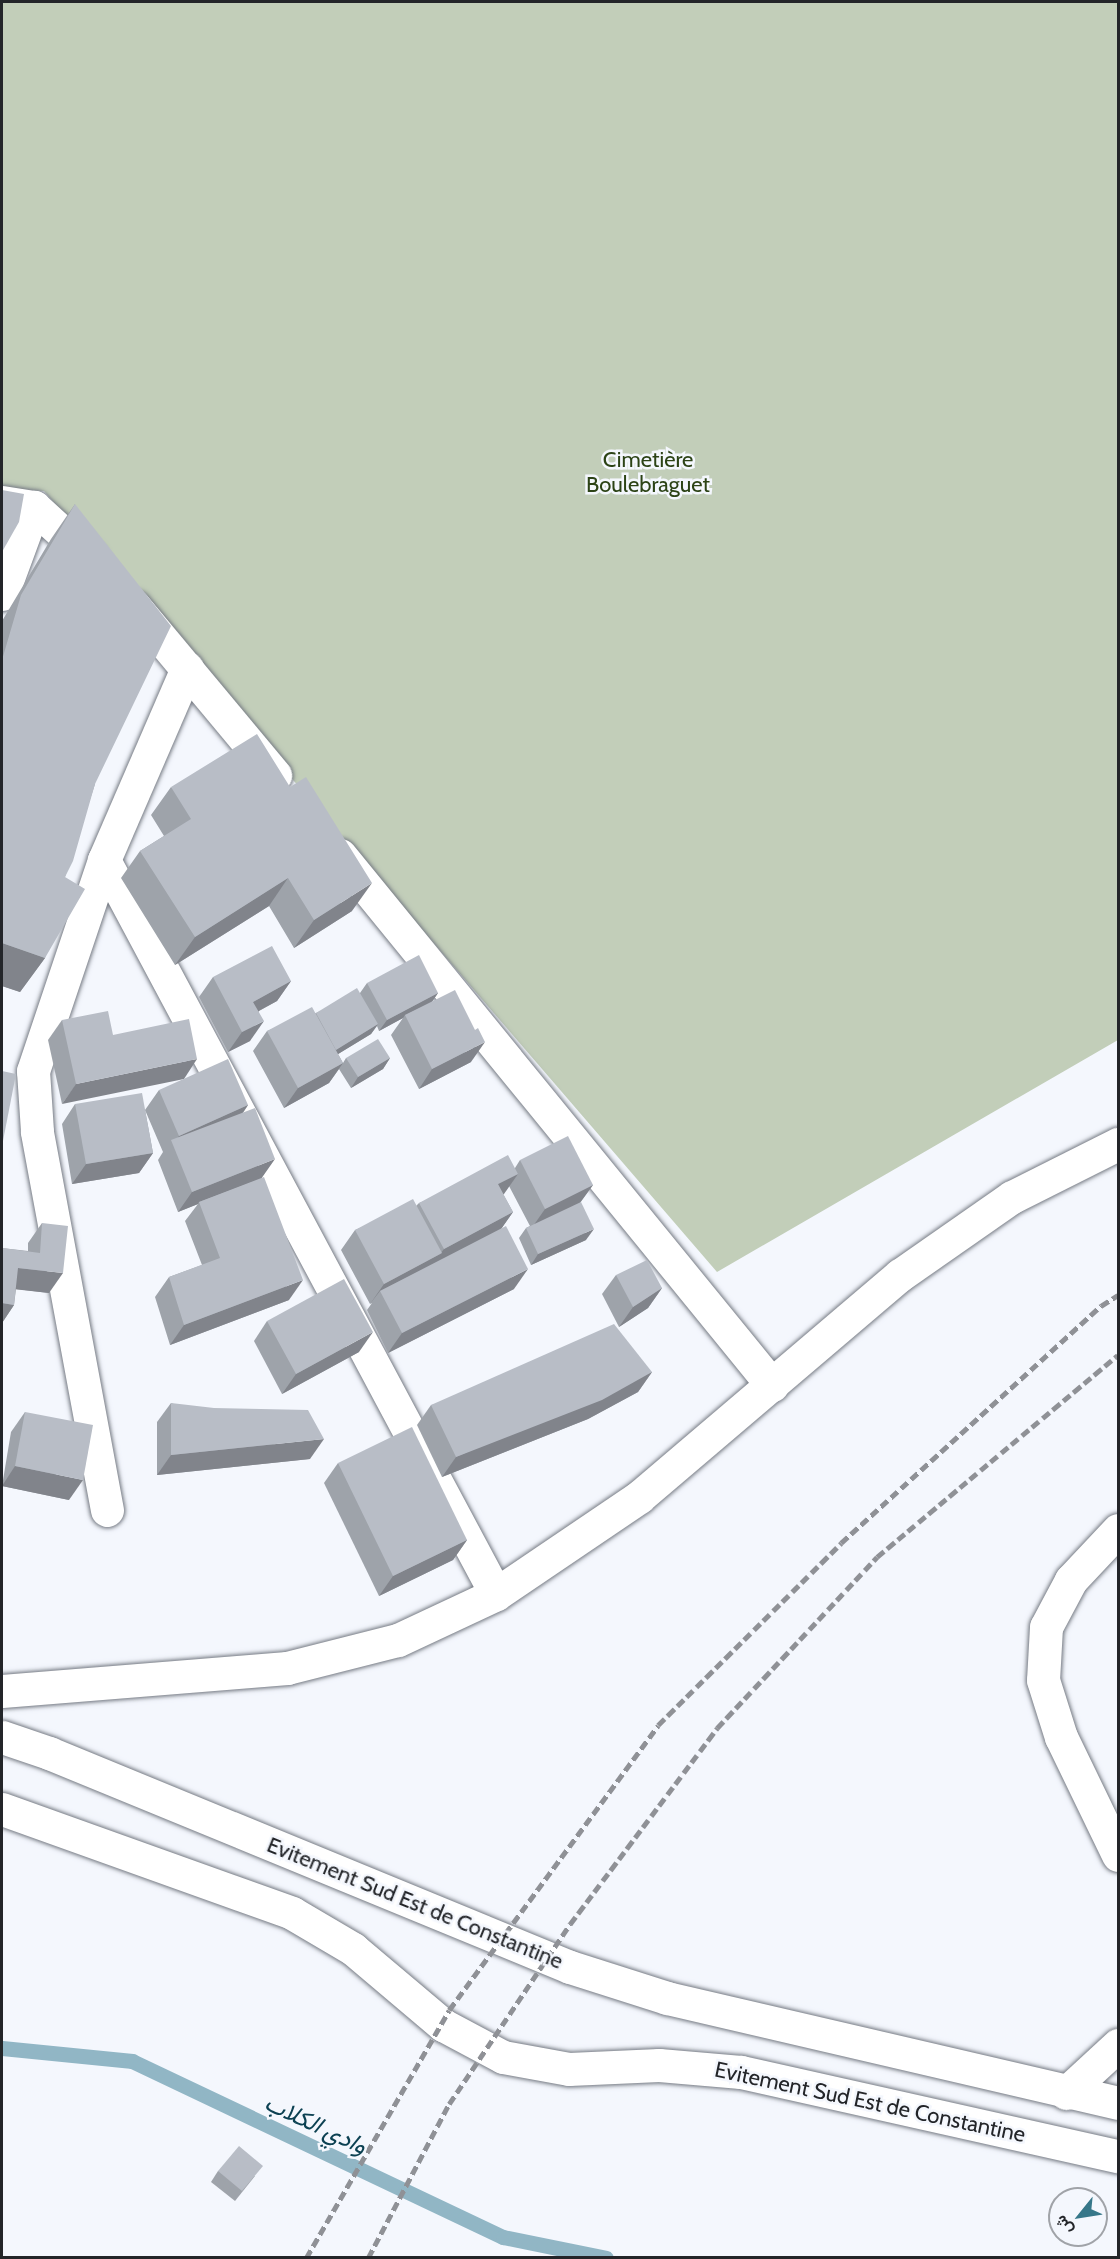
<!DOCTYPE html>
<meta charset="utf-8">
<style>
body{margin:0}
#map{position:relative;width:1120px;height:2259px;overflow:hidden;background:#f4f7fd;font-family:Cabin,Vazirmatn,sans-serif}
div>[style]{position:absolute}
.green>*{inset:0;background:#c2ceb9}
.stream>*{height:15px;margin:-7.5px;padding:0 7.5px;transform-origin:7.5px;border-radius:7.5px;background:#91b6c5}
.roads{filter:drop-shadow(0 0 2px #767b84) drop-shadow(0 0 2px #767b84)}
.minor>*{height:33px;margin:-16.5px;padding:0 16.5px;transform-origin:16.5px;border-radius:16.5px;background:#fff}
.tertiary>*{height:33px;margin:-16.5px;padding:0 16.5px;transform-origin:16.5px;border-radius:16.5px;background:#fff}
.trunk>*{height:33px;margin:-16.5px;padding:0 16.5px;transform-origin:16.5px;border-radius:16.5px;background:#fff}
.rail>*{height:4.5px;margin-top:-2.25px;transform-origin:0;background:repeating-linear-gradient(90deg,#8f9196 0 9px,transparent 0 13.5px)}
.wall>*{inset:0;background:#9ea3aa}
.shaded-wall>*{inset:0;background:#81848b}
.building>*{inset:0;background:#b8bdc6}
span{translate:-50% -50%;white-space:nowrap;text-align:center;line-height:1.15;-webkit-text-stroke:5px #f4f7fd;paint-order:stroke}
.park-label{font-size:22px;color:#2c4316}
.street-label{font-size:22px;color:#232529}
.water-label{font-size:24px;color:#0c4152;font-style:italic}
.frame{position:absolute;inset:0;border:3px solid #232529;pointer-events:none}
.north{position:absolute;left:1048px;top:2187px;width:60px;height:60px;box-sizing:border-box;background:#f4f7fd;border:2px solid #a0a3a8;border-radius:50%;rotate:240deg;font-size:16px;font-weight:700;line-height:24px;text-align:center;color:#232529}
.north::after{content:'';display:block;margin:auto;width:21px;height:27px;background:#367789;clip-path:polygon(50% 0,100% 100%,50% 72%,0 100%)}
</style>
<div id="map">
<div class="green">
<i style="clip-path:polygon(2px 2px,1118px 2px,1118px 1040px,717px 1272px,44px 491px,2px 489px)"></i>
</div>
<div class="stream">
<i style="left:2px;top:2048px;width:131px;rotate:5.7deg"></i>
<i style="left:132px;top:2061px;width:411px;rotate:25.4deg"></i>
<i style="left:503px;top:2237px;width:105px;rotate:11.5deg"></i>
</div>
<div class="roads">
<div class="minor">
<i style="left:2px;top:502px;width:32px;rotate:9deg"></i>
<i style="left:34px;top:507px;width:76px;rotate:42.3deg"></i>
<i style="left:2px;top:594px;width:93px;rotate:-69.8deg"></i>
<i style="left:135px;top:607px;width:219px;rotate:50.2deg"></i>
<i style="left:340px;top:855px;width:684px;rotate:50.82deg"></i>
<i style="left:104px;top:860px;width:832px;rotate:61.9deg"></i>
<i style="left:107px;top:1510px;width:385px;rotate:-100.5deg"></i>
<i style="left:37px;top:1131px;width:60px;rotate:-93.8deg"></i>
<i style="left:33px;top:1071px;width:223px;rotate:-71.4deg"></i>
<i style="left:104px;top:860px;width:209px;rotate:-66.6deg"></i>
<i style="left:1118px;top:1530px;width:69px;rotate:133.2deg"></i>
<i style="left:1071px;top:1580px;width:53px;rotate:118deg"></i>
<i style="left:1046px;top:1627px;width:53px;rotate:93.2deg"></i>
<i style="left:1043px;top:1680px;width:60px;rotate:72.5deg"></i>
<i style="left:1061px;top:1737px;width:131px;rotate:64.2deg"></i>
<i style="left:1066px;top:2093px;width:71px;rotate:-42.7deg"></i>
</div>
<div class="tertiary">
<i style="left:2px;top:1691px;width:286px;rotate:-4.6deg"></i>
<i style="left:287px;top:1668px;width:114px;rotate:-14.2deg"></i>
<i style="left:398px;top:1640px;width:108px;rotate:-25.1deg"></i>
<i style="left:496px;top:1594px;width:173px;rotate:-34.1deg"></i>
<i style="left:639px;top:1497px;width:343px;rotate:-40.4deg"></i>
<i style="left:900px;top:1275px;width:136px;rotate:-34.9deg"></i>
<i style="left:1012px;top:1197px;width:119px;rotate:-26.6deg"></i>
</div>
<div class="trunk">
<i style="left:2px;top:1737px;width:50px;rotate:18.8deg"></i>
<i style="left:49px;top:1753px;width:563px;rotate:22.33deg"></i>
<i style="left:570px;top:1967px;width:102px;rotate:17.7deg"></i>
<i style="left:667px;top:1998px;width:463px;rotate:13.1deg"></i>
<i style="left:2px;top:1809px;width:308px;rotate:19.7deg"></i>
<i style="left:292px;top:1913px;width:71px;rotate:30.5deg"></i>
<i style="left:353px;top:1949px;width:118px;rotate:40.2deg"></i>
<i style="left:443px;top:2025px;width:68px;rotate:28.1deg"></i>
<i style="left:503px;top:2057px;width:67px;rotate:10.3deg"></i>
<i style="left:569px;top:2069px;width:90px;rotate:-2.5deg"></i>
<i style="left:659px;top:2065px;width:82px;rotate:4.9deg"></i>
<i style="left:741px;top:2072px;width:386px;rotate:12.6deg"></i>
</div>
</div>
<div class="rail">
<i style="left:306px;top:2258px;width:286px;rotate:-60deg"></i>
<i style="left:449px;top:2010px;width:353px;rotate:-53.7deg"></i>
<i style="left:658px;top:1725px;width:258px;rotate:-44.8deg"></i>
<i style="left:841px;top:1543px;width:352px;rotate:-42.4deg"></i>
<i style="left:1101px;top:1306px;width:20px;rotate:-33deg"></i>
<i style="left:368px;top:2258px;width:174px;rotate:-62.3deg"></i>
<i style="left:449px;top:2104px;width:217px;rotate:-56.1deg"></i>
<i style="left:570px;top:1924px;width:245px;rotate:-53.1deg"></i>
<i style="left:717px;top:1728px;width:234px;rotate:-46.9deg"></i>
<i style="left:877px;top:1557px;width:314px;rotate:-40deg"></i>
</div>
<div class="wall">
<i style="clip-path:polygon(75px 504px,95px 784px,65px 877px,45px 958px,20px 992px,2px 986px,2px 621px,51px 539px)"></i>
<i style="clip-path:polygon(171px 787px,352px 911px,294px 948px,269px 906px,175px 965px,121px 878px,140px 851px,164px 836px,151px 815px)"></i>
<i style="clip-path:polygon(213px 977px,291px 981px,277px 1001px,259px 1011px,250px 1041px,228px 1052px,199px 997px)"></i>
<i style="clip-path:polygon(367px 983px,438px 993px,432px 1002px,471px 1062px,419px 1089px,391px 1035px,403px 1018px,379px 1031px,377px 1026px,371px 1034px,338px 1054px,343px 1063px,346px 1058px,390px 1058px,383px 1069px,351px 1088px,339px 1069px,329px 1083px,284px 1108px,253px 1051px,267px 1031px,316px 1013px,360px 993px)"></i>
<i style="clip-path:polygon(62px 1020px,113px 1035px,62px 1104px,48px 1040px)"></i>
<i style="clip-path:polygon(159px 1090px,248px 1105px,243px 1113px,262px 1178px,289px 1300px,170px 1345px,155px 1297px,169px 1277px,202px 1265px,185px 1221px,198px 1204px,178px 1212px,158px 1160px,163px 1152px,145px 1110px,153px 1153px,139px 1173px,72px 1184px,62px 1124px,75px 1104px,145px 1110px)"></i>
<i style="clip-path:polygon(520px 1160px,593px 1185px,580px 1203px,586px 1240px,531px 1265px,519px 1238px,526px 1228px,530px 1226px,509px 1186px,503px 1194px,513px 1212px,501px 1229px,514px 1289px,388px 1353px,367px 1310px,372px 1303px,370px 1304px,341px 1250px,355px 1230px,416px 1206px,419px 1203px,515px 1168px)"></i>
<i style="clip-path:polygon(42px 1223px,49px 1293px,16px 1289px,14px 1305px,2px 1323px,2px 1248px,28px 1251px,28px 1243px)"></i>
<i style="clip-path:polygon(616px 1275px,662px 1288px,648px 1308px,619px 1327px,602px 1294px)"></i>
<i style="clip-path:polygon(267px 1321px,359px 1352px,282px 1394px,254px 1341px)"></i>
<i style="clip-path:polygon(652px 1372px,638px 1392px,588px 1419px,442px 1477px,417px 1425px,431px 1405px)"></i>
<i style="clip-path:polygon(171px 1403px,310px 1459px,157px 1475px,157px 1422px)"></i>
<i style="clip-path:polygon(25px 1412px,69px 1500px,2px 1486px,11px 1432px)"></i>
<i style="clip-path:polygon(338px 1463px,467px 1540px,453px 1560px,379px 1596px,324px 1483px)"></i>
<i style="clip-path:polygon(218px 2171px,255px 2176px,235px 2201px,211px 2182px)"></i>
</div>
<div class="shaded-wall">
<i style="clip-path:polygon(288px 878px,269px 906px,175px 965px,195px 937px)"></i>
<i style="clip-path:polygon(372px 883px,352px 911px,294px 948px,314px 920px)"></i>
<i style="clip-path:polygon(2px 943px,45px 958px,20px 992px,2px 986px)"></i>
<i style="clip-path:polygon(291px 981px,277px 1001px,240px 1021px,253px 1002px)"></i>
<i style="clip-path:polygon(438px 993px,431px 1003px,405px 1015px,403px 1018px,379px 1031px,387px 1020px)"></i>
<i style="clip-path:polygon(264px 1021px,250px 1041px,228px 1052px,242px 1032px)"></i>
<i style="clip-path:polygon(378px 1024px,371px 1034px,325px 1062px,332px 1052px)"></i>
<i style="clip-path:polygon(485px 1042px,471px 1062px,419px 1089px,432px 1069px)"></i>
<i style="clip-path:polygon(390px 1058px,383px 1069px,351px 1088px,358px 1077px)"></i>
<i style="clip-path:polygon(197px 1059px,184px 1079px,62px 1104px,76px 1084px)"></i>
<i style="clip-path:polygon(343px 1063px,329px 1083px,284px 1108px,298px 1088px)"></i>
<i style="clip-path:polygon(248px 1105px,234px 1125px,173px 1145px,179px 1136px)"></i>
<i style="clip-path:polygon(153px 1153px,139px 1173px,72px 1184px,86px 1164px)"></i>
<i style="clip-path:polygon(275px 1159px,261px 1179px,199px 1202px,198px 1204px,178px 1212px,192px 1192px)"></i>
<i style="clip-path:polygon(518px 1174px,504px 1194px,484px 1204px,498px 1184px)"></i>
<i style="clip-path:polygon(593px 1185px,579px 1204px,531px 1229px,545px 1209px)"></i>
<i style="clip-path:polygon(513px 1212px,499px 1232px,380px 1291px,370px 1304px,384px 1284px,440px 1254px,444px 1249px)"></i>
<i style="clip-path:polygon(594px 1229px,586px 1240px,531px 1265px,538px 1254px)"></i>
<i style="clip-path:polygon(18px 1268px,63px 1273px,49px 1293px,4px 1288px)"></i>
<i style="clip-path:polygon(528px 1269px,514px 1289px,388px 1353px,402px 1333px)"></i>
<i style="clip-path:polygon(303px 1280px,289px 1300px,170px 1345px,184px 1325px)"></i>
<i style="clip-path:polygon(662px 1288px,648px 1308px,619px 1327px,633px 1307px)"></i>
<i style="clip-path:polygon(2px 1303px,14px 1305px,2px 1323px)"></i>
<i style="clip-path:polygon(373px 1332px,359px 1352px,282px 1394px,296px 1374px)"></i>
<i style="clip-path:polygon(652px 1372px,638px 1392px,588px 1419px,442px 1477px,456px 1457px)"></i>
<i style="clip-path:polygon(324px 1439px,310px 1459px,157px 1475px,171px 1455px)"></i>
<i style="clip-path:polygon(15px 1466px,83px 1480px,69px 1500px,2px 1486px)"></i>
<i style="clip-path:polygon(467px 1540px,453px 1560px,379px 1596px,393px 1576px)"></i>
</div>
<div class="building">
<i style="clip-path:polygon(2px 490px,24px 494px,19px 522px,2px 552px)"></i>
<i style="clip-path:polygon(75px 504px,171px 626px,95px 784px,73px 861px,65px 877px,85px 889px,45px 958px,2px 943px,2px 660px,21px 595px)"></i>
<i style="clip-path:polygon(257px 734px,290px 787px,306px 777px,372px 883px,314px 920px,288px 878px,195px 937px,140px 851px,191px 819px,171px 787px)"></i>
<i style="clip-path:polygon(272px 946px,291px 981px,253px 1002px,264px 1021px,242px 1032px,213px 977px)"></i>
<i style="clip-path:polygon(419px 955px,438px 993px,387px 1020px,367px 983px)"></i>
<i style="clip-path:polygon(357px 988px,378px 1024px,336px 1050px,316px 1013px)"></i>
<i style="clip-path:polygon(455px 990px,475px 1030px,478px 1028px,485px 1042px,432px 1069px,405px 1015px)"></i>
<i style="clip-path:polygon(312px 1007px,343px 1063px,298px 1088px,267px 1031px)"></i>
<i style="clip-path:polygon(108px 1011px,113px 1035px,189px 1019px,197px 1059px,76px 1084px,62px 1020px)"></i>
<i style="clip-path:polygon(378px 1039px,390px 1058px,358px 1077px,346px 1058px)"></i>
<i style="clip-path:polygon(228px 1059px,248px 1105px,179px 1136px,159px 1090px)"></i>
<i style="clip-path:polygon(2px 1071px,16px 1074px,2px 1146px)"></i>
<i style="clip-path:polygon(142px 1093px,153px 1153px,86px 1164px,75px 1104px)"></i>
<i style="clip-path:polygon(255px 1108px,275px 1159px,192px 1192px,171px 1140px)"></i>
<i style="clip-path:polygon(568px 1136px,593px 1185px,545px 1209px,520px 1160px)"></i>
<i style="clip-path:polygon(508px 1155px,518px 1174px,498px 1184px,513px 1212px,444px 1249px,419px 1203px)"></i>
<i style="clip-path:polygon(264px 1177px,303px 1280px,184px 1325px,169px 1277px,220px 1258px,199px 1202px)"></i>
<i style="clip-path:polygon(413px 1199px,442px 1253px,384px 1284px,355px 1230px)"></i>
<i style="clip-path:polygon(581px 1202px,594px 1229px,538px 1254px,526px 1228px)"></i>
<i style="clip-path:polygon(42px 1223px,68px 1226px,63px 1273px,18px 1268px,14px 1305px,2px 1303px,2px 1248px,40px 1253px)"></i>
<i style="clip-path:polygon(506px 1226px,528px 1269px,402px 1333px,380px 1291px)"></i>
<i style="clip-path:polygon(647px 1260px,662px 1288px,633px 1307px,616px 1275px)"></i>
<i style="clip-path:polygon(344px 1279px,373px 1332px,296px 1374px,267px 1321px)"></i>
<i style="clip-path:polygon(614px 1324px,652px 1372px,602px 1400px,456px 1457px,431px 1405px)"></i>
<i style="clip-path:polygon(171px 1403px,214px 1408px,308px 1410px,324px 1439px,171px 1455px)"></i>
<i style="clip-path:polygon(25px 1412px,93px 1425px,83px 1480px,15px 1466px)"></i>
<i style="clip-path:polygon(412px 1427px,467px 1540px,393px 1576px,338px 1463px)"></i>
<i style="clip-path:polygon(239px 2146px,263px 2166px,242px 2191px,218px 2171px)"></i>
</div>
<div class="park-label">
<span style="left:648px;top:472px">Cimetière<br>Boulebraguet</span>
</div>
<div class="street-label">
<span style="left:415px;top:1903px;rotate:22deg">Evitement Sud Est de Constantine</span>
<span style="left:870px;top:2102px;rotate:12deg">Evitement Sud Est de Constantine</span>
</div>
<div class="water-label">
<span style="left:316px;top:2124px;rotate:25deg">وادي الكلاب</span>
</div>
<div class="frame"></div>
<div class="north">ش</div>
</div>
